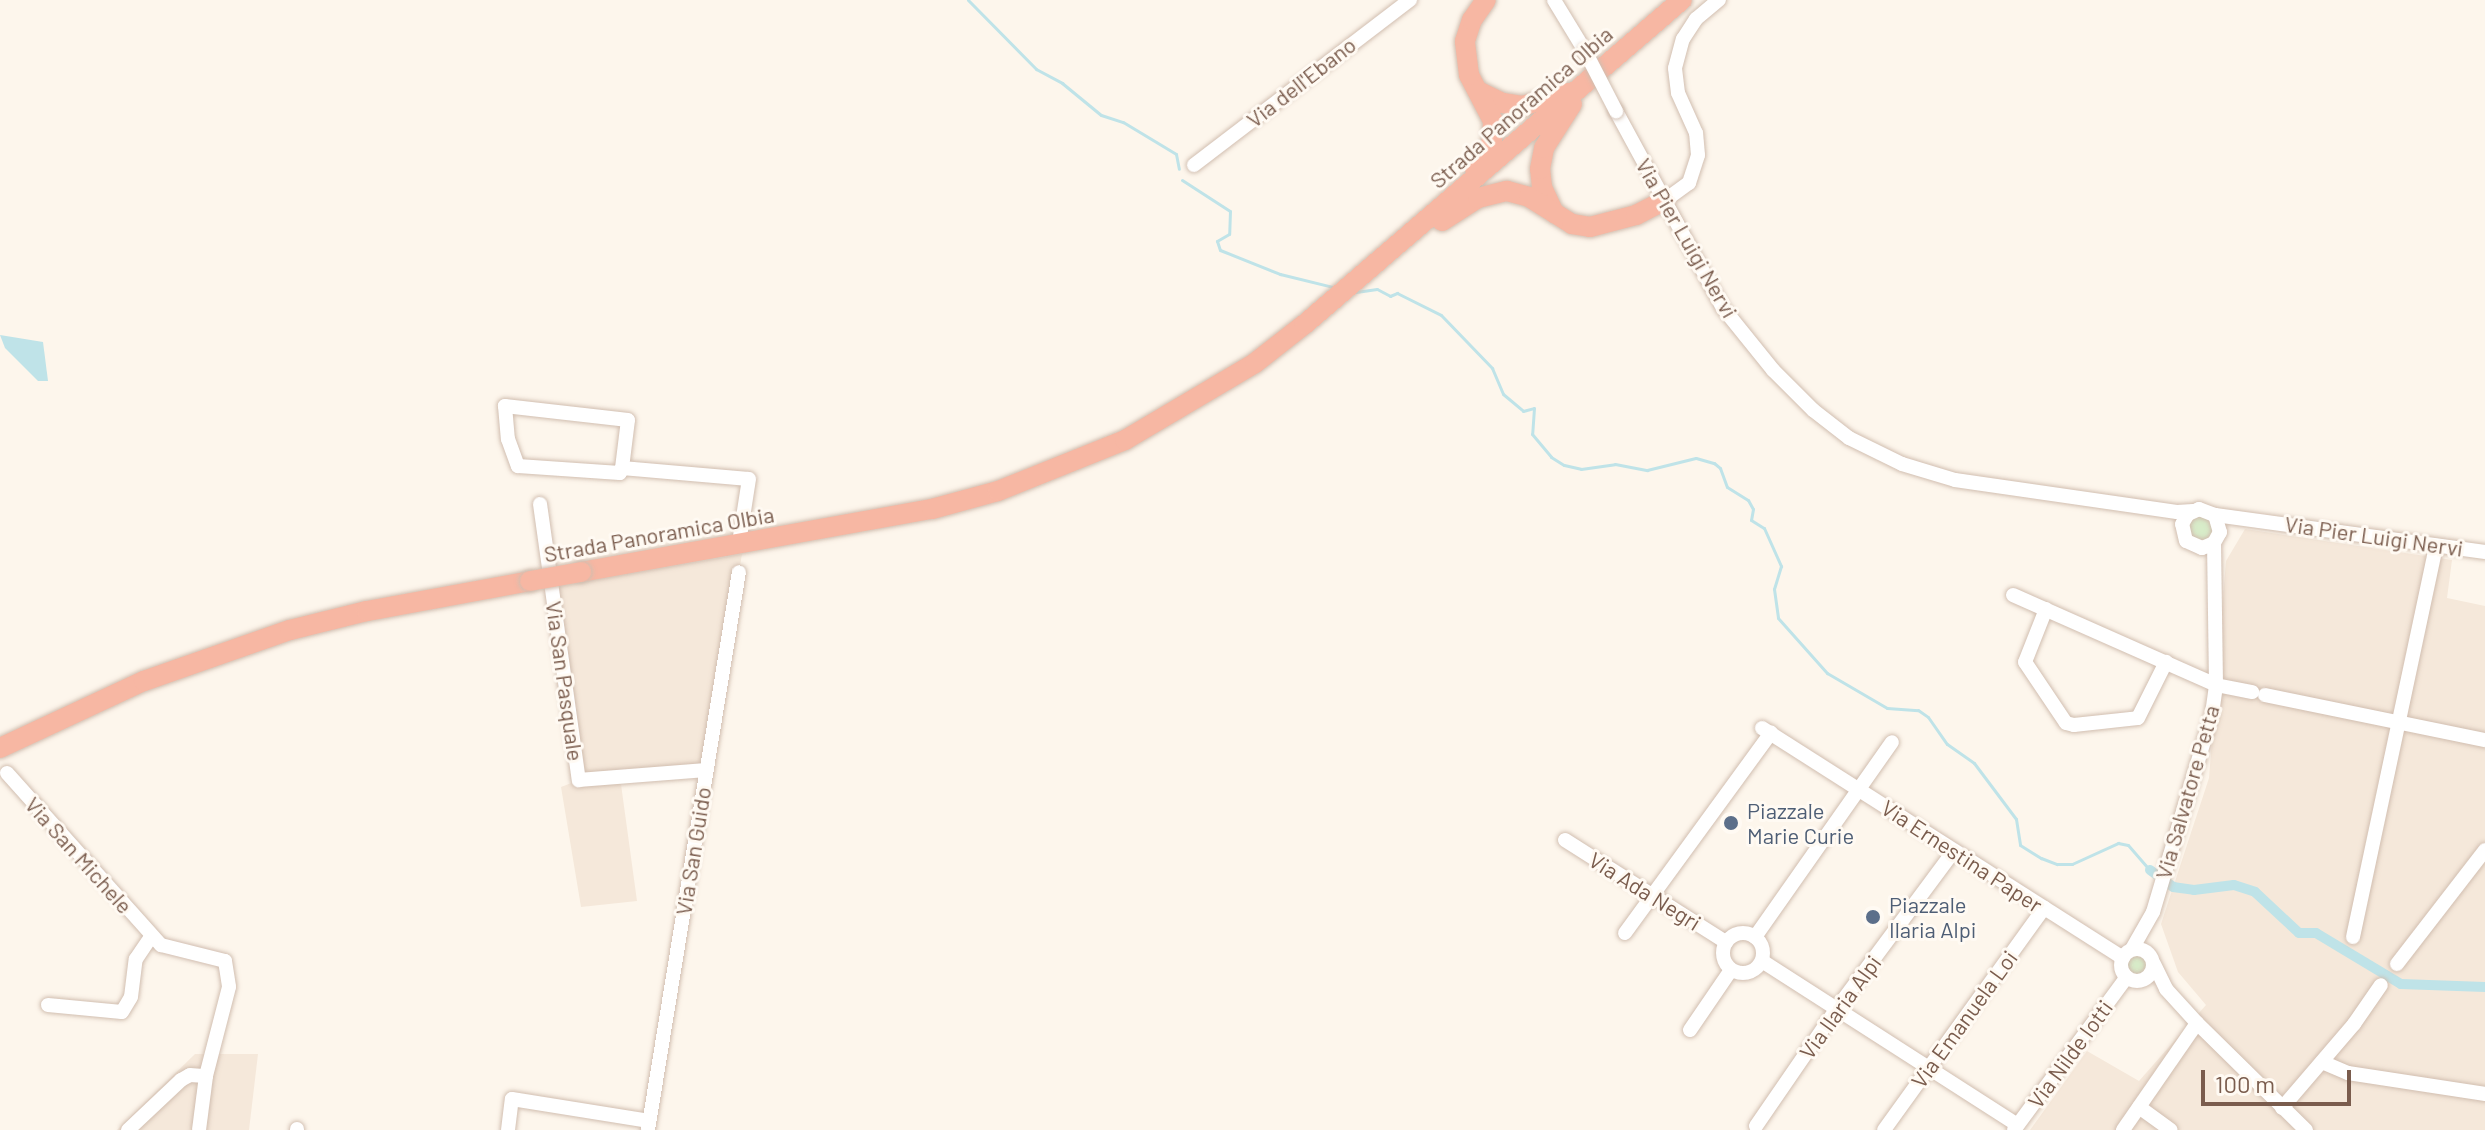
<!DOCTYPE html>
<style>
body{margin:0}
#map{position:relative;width:2485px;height:1130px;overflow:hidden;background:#fdf6ec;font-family:Barlow,sans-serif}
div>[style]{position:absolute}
.residential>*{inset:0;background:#f5e8da}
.green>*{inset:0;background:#d8ecc9}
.round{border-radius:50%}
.water>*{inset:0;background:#bfe3e8}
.stream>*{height:3px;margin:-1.5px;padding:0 1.5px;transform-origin:1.5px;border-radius:1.5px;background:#bfe3e8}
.canal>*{height:10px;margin:-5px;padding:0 5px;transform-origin:5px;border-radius:5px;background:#bfe3e8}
.roads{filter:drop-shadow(0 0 2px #d1beb0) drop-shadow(0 0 2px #d1beb0)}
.minor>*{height:14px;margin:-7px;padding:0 7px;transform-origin:7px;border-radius:7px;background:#fff}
.minor>.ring{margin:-7px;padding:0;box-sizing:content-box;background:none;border:14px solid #fff;border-radius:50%}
.highway>*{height:20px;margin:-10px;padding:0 10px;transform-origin:10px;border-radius:10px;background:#f7b7a3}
.bridges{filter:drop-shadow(0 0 2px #d1beb0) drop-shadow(0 0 2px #d1beb0)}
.minor-bridge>*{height:14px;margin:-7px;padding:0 7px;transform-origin:7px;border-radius:7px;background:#fff}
.highway-bridge>*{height:20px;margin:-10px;padding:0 10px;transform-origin:10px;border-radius:10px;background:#f7b7a3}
.dots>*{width:22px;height:22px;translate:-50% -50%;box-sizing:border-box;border:4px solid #fffaf3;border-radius:50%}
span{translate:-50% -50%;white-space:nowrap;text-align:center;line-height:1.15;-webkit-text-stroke:6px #fffaf3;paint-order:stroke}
.street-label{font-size:22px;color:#7a5c4d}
.service-label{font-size:22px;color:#4e5e75}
.left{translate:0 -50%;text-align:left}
.scale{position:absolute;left:2201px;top:1070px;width:150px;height:36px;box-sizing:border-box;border:4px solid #7a5c4d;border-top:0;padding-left:10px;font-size:24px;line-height:28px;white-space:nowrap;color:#7a5c4d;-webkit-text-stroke:6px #fffaf3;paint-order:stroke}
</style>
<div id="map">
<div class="residential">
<i style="clip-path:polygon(2245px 529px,2452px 560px,2447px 598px,2485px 606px,2485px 1130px,2030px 1130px,2087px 1051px,2139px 1081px,2206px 1005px,2178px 972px,2161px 924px,2209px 778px,2226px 561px)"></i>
<i style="clip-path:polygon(742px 554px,706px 770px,620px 777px,637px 901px,581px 907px,561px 787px,579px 780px,547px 588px)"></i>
<i style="clip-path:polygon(195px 1054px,258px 1054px,249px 1130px,117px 1130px)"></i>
</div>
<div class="green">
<i class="round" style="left:2189px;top:516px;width:24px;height:24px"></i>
<i class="round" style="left:2125px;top:953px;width:24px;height:24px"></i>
</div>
<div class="water">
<i style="clip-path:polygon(0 335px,43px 342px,48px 381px,38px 381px,5px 348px)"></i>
</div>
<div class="stream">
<i style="left:968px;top:0;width:97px;rotate:45.4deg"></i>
<i style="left:1036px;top:69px;width:30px;rotate:28deg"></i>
<i style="left:1062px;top:83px;width:50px;rotate:39.4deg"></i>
<i style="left:1101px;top:115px;width:23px;rotate:18deg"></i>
<i style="left:1123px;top:122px;width:62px;rotate:31.1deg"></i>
<i style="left:1176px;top:154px;width:15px;rotate:79deg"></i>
<i style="left:1182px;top:180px;width:57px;rotate:32.9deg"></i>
<i style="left:1230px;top:211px;width:23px;rotate:92deg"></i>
<i style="left:1229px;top:234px;width:14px;rotate:150deg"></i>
<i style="left:1217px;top:241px;width:9px;rotate:72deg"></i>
<i style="left:1220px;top:250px;width:65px;rotate:21.8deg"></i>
<i style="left:1280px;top:274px;width:55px;rotate:13.8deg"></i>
<i style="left:1356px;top:292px;width:21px;rotate:-8deg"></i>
<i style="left:1377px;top:289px;width:15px;rotate:28deg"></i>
<i style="left:1390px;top:296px;width:8px;rotate:-23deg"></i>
<i style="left:1397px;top:293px;width:49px;rotate:26.6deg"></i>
<i style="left:1441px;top:315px;width:74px;rotate:46.1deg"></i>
<i style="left:1492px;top:368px;width:28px;rotate:67deg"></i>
<i style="left:1503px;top:394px;width:26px;rotate:40deg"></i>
<i style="left:1523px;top:411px;width:11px;rotate:-15deg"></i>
<i style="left:1534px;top:408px;width:26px;rotate:94deg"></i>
<i style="left:1532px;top:434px;width:30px;rotate:50deg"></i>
<i style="left:1551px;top:457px;width:15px;rotate:32deg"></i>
<i style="left:1564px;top:465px;width:17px;rotate:13deg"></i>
<i style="left:1581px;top:469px;width:34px;rotate:-8deg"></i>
<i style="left:1615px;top:464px;width:33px;rotate:11deg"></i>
<i style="left:1647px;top:470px;width:50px;rotate:-13.8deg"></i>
<i style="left:1696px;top:458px;width:19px;rotate:16deg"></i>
<i style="left:1714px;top:463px;width:8px;rotate:40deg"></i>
<i style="left:1720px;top:468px;width:20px;rotate:70deg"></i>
<i style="left:1727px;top:487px;width:25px;rotate:32deg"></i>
<i style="left:1748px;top:500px;width:10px;rotate:61deg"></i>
<i style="left:1753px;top:509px;width:11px;rotate:100deg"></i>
<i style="left:1751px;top:520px;width:15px;rotate:32deg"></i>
<i style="left:1764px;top:528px;width:42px;rotate:65.9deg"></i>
<i style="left:1781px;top:566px;width:24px;rotate:107deg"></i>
<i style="left:1774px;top:589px;width:29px;rotate:82deg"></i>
<i style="left:1778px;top:618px;width:74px;rotate:48.3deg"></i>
<i style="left:1827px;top:673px;width:69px;rotate:30.3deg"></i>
<i style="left:1887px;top:708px;width:31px;rotate:4deg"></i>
<i style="left:1918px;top:710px;width:12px;rotate:35deg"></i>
<i style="left:1928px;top:717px;width:33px;rotate:55deg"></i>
<i style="left:1947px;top:744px;width:33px;rotate:35deg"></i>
<i style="left:1974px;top:763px;width:70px;rotate:53.1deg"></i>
<i style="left:2016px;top:819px;width:26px;rotate:81deg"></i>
<i style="left:2020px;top:845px;width:25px;rotate:32deg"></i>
<i style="left:2041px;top:858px;width:17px;rotate:21deg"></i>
<i style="left:2057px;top:864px;width:15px"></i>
<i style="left:2072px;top:864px;width:51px;rotate:-24.5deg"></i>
<i style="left:2118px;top:843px;width:10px;rotate:11deg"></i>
<i style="left:2128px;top:845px;width:33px;rotate:49deg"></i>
</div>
<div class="canal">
<i style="left:2150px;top:870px;width:29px;rotate:36deg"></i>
<i style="left:2173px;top:887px;width:21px;rotate:8deg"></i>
<i style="left:2194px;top:890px;width:40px;rotate:-7.1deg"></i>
<i style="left:2234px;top:885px;width:22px;rotate:18deg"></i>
<i style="left:2255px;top:892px;width:60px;rotate:43deg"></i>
<i style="left:2299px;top:933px;width:17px"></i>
<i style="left:2316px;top:933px;width:99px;rotate:31deg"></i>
<i style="left:2401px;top:984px;width:84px;rotate:2deg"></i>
</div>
<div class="roads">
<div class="minor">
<i style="left:1554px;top:0;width:60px;rotate:58.7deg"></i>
<i style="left:1616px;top:111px;width:224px;rotate:61.5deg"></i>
<i style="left:1723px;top:308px;width:80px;rotate:51.1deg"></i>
<i style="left:1773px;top:370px;width:57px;rotate:45deg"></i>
<i style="left:1813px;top:410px;width:46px;rotate:37.9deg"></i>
<i style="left:1849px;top:438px;width:59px;rotate:26.1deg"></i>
<i style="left:1902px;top:464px;width:55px;rotate:16.8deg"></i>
<i style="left:1955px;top:480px;width:224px;rotate:8.2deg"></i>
<i style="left:2177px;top:512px;width:16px;rotate:-4deg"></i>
<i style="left:1194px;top:165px;width:272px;rotate:-37.4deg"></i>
<i style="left:1664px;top:201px;width:31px;rotate:-36deg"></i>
<i style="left:1689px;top:183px;width:29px;rotate:-72deg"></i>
<i style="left:1698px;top:155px;width:22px;rotate:-95deg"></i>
<i style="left:1696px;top:133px;width:44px;rotate:-114.2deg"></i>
<i style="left:1678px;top:93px;width:25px;rotate:-97deg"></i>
<i style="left:1675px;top:68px;width:30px;rotate:-75deg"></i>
<i style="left:1683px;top:39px;width:24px;rotate:-57deg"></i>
<i style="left:1696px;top:19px;width:30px;rotate:-40deg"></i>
<i style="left:622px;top:468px;width:48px;rotate:-82.9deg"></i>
<i style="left:628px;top:420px;width:124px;rotate:-173.5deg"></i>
<i style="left:505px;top:406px;width:33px;rotate:85deg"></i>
<i style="left:508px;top:439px;width:29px;rotate:70deg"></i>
<i style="left:518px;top:466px;width:102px;rotate:3.9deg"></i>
<i style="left:620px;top:473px;width:5px;rotate:-68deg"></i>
<i style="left:622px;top:468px;width:127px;rotate:5deg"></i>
<i style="left:749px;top:479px;width:65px;rotate:98.9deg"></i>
<i style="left:540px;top:504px;width:279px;rotate:82deg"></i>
<i style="left:579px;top:780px;width:127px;rotate:-4.5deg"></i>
<i style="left:2215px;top:515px;width:18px;rotate:74deg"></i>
<i style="left:2220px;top:532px;width:13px;rotate:119deg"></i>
<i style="left:2214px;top:543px;width:13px;rotate:157deg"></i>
<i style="left:2202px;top:548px;width:17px;rotate:-156deg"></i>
<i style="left:2186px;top:541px;width:17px;rotate:-103deg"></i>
<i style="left:2182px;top:524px;width:12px;rotate:-59deg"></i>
<i style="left:2188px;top:514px;width:12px;rotate:-24deg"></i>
<i style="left:2199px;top:509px;width:17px;rotate:21deg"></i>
<i style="left:2215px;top:515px;width:273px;rotate:7.8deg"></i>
<i style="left:2013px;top:595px;width:222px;rotate:23.9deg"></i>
<i style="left:2216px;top:685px;width:37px;rotate:11deg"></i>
<i style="left:2046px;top:609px;width:57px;rotate:111.6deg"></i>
<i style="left:2025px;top:662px;width:73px;rotate:56.1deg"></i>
<i style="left:2066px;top:723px;width:8px;rotate:14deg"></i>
<i style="left:2074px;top:725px;width:64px;rotate:-6.2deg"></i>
<i style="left:2138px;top:718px;width:63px;rotate:-63.4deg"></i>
<i style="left:2265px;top:695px;width:225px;rotate:11.6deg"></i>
<i style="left:1762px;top:728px;width:428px;rotate:32.5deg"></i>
<i style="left:7px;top:773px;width:231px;rotate:48.2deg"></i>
<i style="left:161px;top:945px;width:66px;rotate:14deg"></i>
<i style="left:225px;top:961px;width:26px;rotate:81deg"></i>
<i style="left:229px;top:987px;width:92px;rotate:104.5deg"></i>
<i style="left:206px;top:1076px;width:54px;rotate:97.4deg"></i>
<i style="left:1565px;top:840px;width:191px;rotate:32.4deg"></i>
<i class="ring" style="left:1723px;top:933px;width:26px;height:26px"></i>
<i style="left:1625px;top:933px;width:248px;rotate:-53.9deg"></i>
<i style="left:1755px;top:937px;width:238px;rotate:-54.9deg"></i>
<i style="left:2353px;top:937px;width:400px;rotate:-78deg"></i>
<i class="ring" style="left:2121px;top:949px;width:18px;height:18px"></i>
<i style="left:2132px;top:949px;width:43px;rotate:-60.4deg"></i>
<i style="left:2153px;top:912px;width:207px;rotate:-73.4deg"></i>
<i style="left:2212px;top:714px;width:29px;rotate:-82deg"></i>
<i style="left:2216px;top:685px;width:142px;rotate:-90.8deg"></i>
<i style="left:1762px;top:961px;width:303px;rotate:32.7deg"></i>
<i style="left:2154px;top:964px;width:28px;rotate:64deg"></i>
<i style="left:2166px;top:989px;width:46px;rotate:47.6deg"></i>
<i style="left:2197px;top:1023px;width:153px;rotate:44.5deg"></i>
<i style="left:2397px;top:964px;width:144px;rotate:-52.3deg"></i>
<i style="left:48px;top:1005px;width:74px;rotate:5.4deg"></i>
<i style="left:122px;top:1012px;width:17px;rotate:-59deg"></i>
<i style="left:131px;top:997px;width:38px;rotate:-83deg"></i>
<i style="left:136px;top:959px;width:27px;rotate:-56deg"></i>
<i style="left:1690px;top:1030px;width:73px;rotate:-55.7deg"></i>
<i style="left:2322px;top:1062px;width:28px;rotate:23deg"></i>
<i style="left:2348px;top:1073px;width:139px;rotate:8.7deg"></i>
<i style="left:2139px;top:1107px;width:39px;rotate:36deg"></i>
<i style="left:2282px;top:1108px;width:111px;rotate:-49.4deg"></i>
<i style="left:2354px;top:1024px;width:47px;rotate:-55.3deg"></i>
<i style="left:1756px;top:1126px;width:140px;rotate:-55.5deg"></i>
<i style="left:1835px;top:1011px;width:199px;rotate:-53.4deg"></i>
<i style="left:128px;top:1130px;width:73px;rotate:-43.3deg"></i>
<i style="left:181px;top:1080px;width:10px;rotate:-29deg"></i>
<i style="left:190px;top:1075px;width:16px;rotate:4deg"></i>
<i style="left:297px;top:1130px;width:1px;rotate:-90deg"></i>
<i style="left:508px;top:1130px;width:31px;rotate:-83deg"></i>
<i style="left:512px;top:1099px;width:139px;rotate:9.1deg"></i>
<i style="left:648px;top:1130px;width:565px;rotate:-80.74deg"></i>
<i style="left:1884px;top:1130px;width:274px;rotate:-54.2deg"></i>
<i style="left:2014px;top:1130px;width:190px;rotate:-53.6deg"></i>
<i style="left:2123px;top:1130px;width:130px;rotate:-55.3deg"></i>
</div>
<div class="highway">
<i style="left:1480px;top:92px;width:25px;rotate:26deg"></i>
<i style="left:1503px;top:103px;width:19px;rotate:9deg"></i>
<i style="left:1522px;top:106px;width:48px;rotate:-15.8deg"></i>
<i style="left:1475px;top:169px;width:11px;rotate:-41deg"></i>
<i style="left:1483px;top:162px;width:23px;rotate:-67deg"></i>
<i style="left:1492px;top:141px;width:20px;rotate:-87deg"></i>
<i style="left:1493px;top:121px;width:52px;rotate:-117.6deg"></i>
<i style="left:1469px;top:75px;width:34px;rotate:-97deg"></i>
<i style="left:1465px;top:41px;width:22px;rotate:-72deg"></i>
<i style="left:1472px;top:20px;width:24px;rotate:-55deg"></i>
<i style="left:1554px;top:213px;width:29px;rotate:-115deg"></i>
<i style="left:1542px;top:187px;width:18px;rotate:-96deg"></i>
<i style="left:1540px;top:169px;width:21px;rotate:-79deg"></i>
<i style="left:1544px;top:148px;width:52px;rotate:-57.5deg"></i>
<i style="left:1442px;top:221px;width:43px;rotate:-32.6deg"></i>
<i style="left:1478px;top:198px;width:30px;rotate:-14deg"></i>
<i style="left:1507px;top:191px;width:23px;rotate:15deg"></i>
<i style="left:1529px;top:197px;width:51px;rotate:32.1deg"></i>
<i style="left:1572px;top:224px;width:18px;rotate:9deg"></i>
<i style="left:1590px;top:227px;width:48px;rotate:-14.6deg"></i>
<i style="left:1636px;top:215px;width:31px;rotate:-27deg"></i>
<i style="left:581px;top:572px;width:357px;rotate:-10.2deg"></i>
<i style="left:932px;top:509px;width:68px;rotate:-15.3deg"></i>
<i style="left:998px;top:491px;width:137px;rotate:-21.9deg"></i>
<i style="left:1125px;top:440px;width:151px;rotate:-30.6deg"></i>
<i style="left:1255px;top:363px;width:63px;rotate:-38deg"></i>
<i style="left:1305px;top:324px;width:497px;rotate:-40.7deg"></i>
<i style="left:0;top:748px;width:159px;rotate:-25deg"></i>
<i style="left:144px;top:681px;width:155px;rotate:-19.3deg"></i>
<i style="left:290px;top:630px;width:79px;rotate:-13.9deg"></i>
<i style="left:367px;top:611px;width:166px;rotate:-10.4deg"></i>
</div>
</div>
<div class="bridges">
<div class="minor-bridge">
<i style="left:1585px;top:51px;width:68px;rotate:62.7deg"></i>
</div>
<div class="highway-bridge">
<i style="left:530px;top:581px;width:52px;rotate:-10deg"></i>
</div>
</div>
<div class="dots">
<i style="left:1731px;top:823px;background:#5c6f8a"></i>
<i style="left:1873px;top:917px;background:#5c6f8a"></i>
</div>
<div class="street-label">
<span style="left:1301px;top:82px;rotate:-38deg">Via dell'Ebano</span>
<span style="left:1521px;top:107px;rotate:-41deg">Strada Panoramica Olbia</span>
<span style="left:1687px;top:238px;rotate:60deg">Via Pier Luigi Nervi</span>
<span style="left:659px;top:534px;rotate:-10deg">Strada Panoramica Olbia</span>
<span style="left:2374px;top:536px;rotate:8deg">Via Pier Luigi Nervi</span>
<span style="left:565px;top:681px;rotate:82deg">Via San Pasquale</span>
<span style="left:2187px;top:792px;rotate:-74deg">Via Salvatore Petta</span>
<span style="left:693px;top:851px;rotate:-81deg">Via San Guido</span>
<span style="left:79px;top:855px;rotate:48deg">Via San Michele</span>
<span style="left:1962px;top:856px;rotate:33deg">Via Ernestina Paper</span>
<span style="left:1645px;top:891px;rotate:32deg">Via Ada Negri</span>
<span style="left:1840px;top:1007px;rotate:-54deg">Via Ilaria Alpi</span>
<span style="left:1964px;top:1019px;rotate:-54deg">Via Emanuela Loi</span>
<span style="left:2070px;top:1054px;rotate:-54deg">Via Nilde Iotti</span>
</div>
<div class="service-label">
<span class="left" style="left:1747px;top:823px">Piazzale<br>Marie Curie</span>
<span class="left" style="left:1889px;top:917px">Piazzale<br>Ilaria Alpi</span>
</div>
<div class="scale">100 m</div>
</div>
